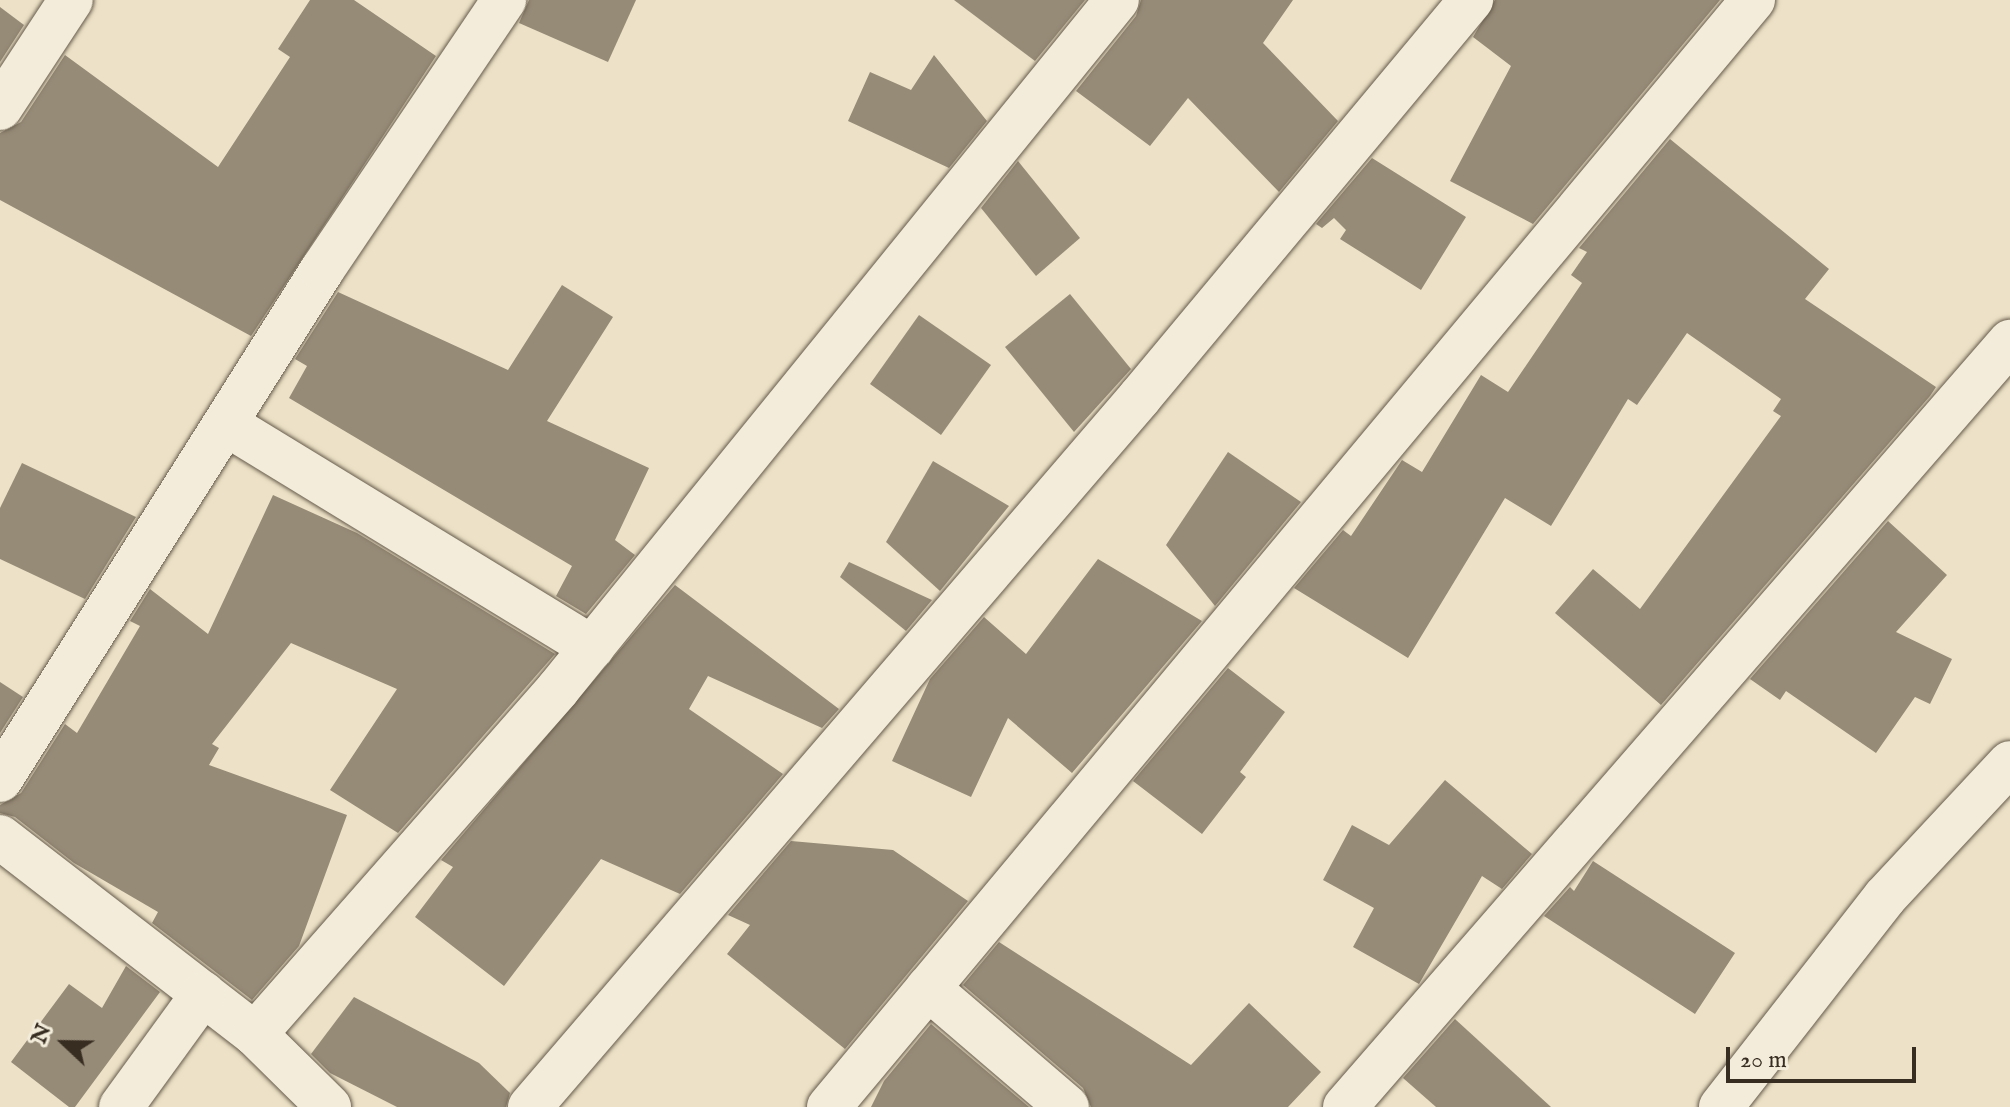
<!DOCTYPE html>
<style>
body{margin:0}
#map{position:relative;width:2010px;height:1107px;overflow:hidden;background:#ede2c7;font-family:"IM FELL English",serif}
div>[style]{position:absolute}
.building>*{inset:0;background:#968b77}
.roads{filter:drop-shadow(0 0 2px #655a4a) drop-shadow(0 0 2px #655a4a)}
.minor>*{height:44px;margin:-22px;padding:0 22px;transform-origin:22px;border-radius:22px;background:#f3ecdb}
span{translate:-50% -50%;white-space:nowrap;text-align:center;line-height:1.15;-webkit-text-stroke:7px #f3ecdb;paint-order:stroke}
.north{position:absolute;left:24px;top:1003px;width:80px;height:80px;-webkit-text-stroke:6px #f3ecdb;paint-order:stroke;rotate:292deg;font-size:22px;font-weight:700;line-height:32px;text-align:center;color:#382d21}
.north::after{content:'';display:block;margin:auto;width:28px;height:36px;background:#382d21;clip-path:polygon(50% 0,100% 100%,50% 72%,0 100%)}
.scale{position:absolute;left:1726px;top:1047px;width:190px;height:36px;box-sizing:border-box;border:4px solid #382d21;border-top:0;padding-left:10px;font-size:24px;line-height:28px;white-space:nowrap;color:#382d21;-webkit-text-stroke:6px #f3ecdb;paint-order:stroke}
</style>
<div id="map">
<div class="building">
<i style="clip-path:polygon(310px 0,354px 0,436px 56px,251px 336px,0 200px,0 133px,21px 122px,65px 55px,218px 167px,290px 57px,278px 49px)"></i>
<i style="clip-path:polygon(529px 0,636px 0,608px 62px,519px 23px)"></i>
<i style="clip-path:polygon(954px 0,1085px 0,1035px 61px)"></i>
<i style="clip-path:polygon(1141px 0,1293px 0,1263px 43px,1338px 121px,1279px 192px,1188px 98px,1150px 146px,1076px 91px,1136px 16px)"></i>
<i style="clip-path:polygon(1495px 0,1720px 0,1533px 224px,1450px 181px,1511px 66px,1473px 37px)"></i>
<i style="clip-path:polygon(0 7px,24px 25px,0 62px)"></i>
<i style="clip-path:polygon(934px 55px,987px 121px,949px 168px,848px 121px,870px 72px,911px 90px)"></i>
<i style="clip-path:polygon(1670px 139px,1829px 269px,1805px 299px,1936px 387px,1930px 396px,1661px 705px,1555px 613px,1593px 569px,1640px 609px,1781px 416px,1773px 411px,1781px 399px,1687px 333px,1637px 405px,1628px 399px,1551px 526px,1505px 498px,1408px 658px,1294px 588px,1343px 530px,1351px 536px,1402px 460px,1422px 472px,1481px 375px,1508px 392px,1582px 283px,1571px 275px,1587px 252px,1579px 248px)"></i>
<i style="clip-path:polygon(1372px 158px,1466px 217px,1421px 290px,1340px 239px,1346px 230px,1334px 218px,1322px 228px,1316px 224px)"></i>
<i style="clip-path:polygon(1018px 161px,1080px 238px,1036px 276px,981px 208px)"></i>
<i style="clip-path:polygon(562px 285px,613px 317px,547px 421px,649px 468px,615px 540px,635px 555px,586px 614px,556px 596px,572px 566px,289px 398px,307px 366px,295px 359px,338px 292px,508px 370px)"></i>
<i style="clip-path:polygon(1070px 294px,1131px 369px,1074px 432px,1005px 347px)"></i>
<i style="clip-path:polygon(919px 315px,991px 365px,941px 435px,870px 384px)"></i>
<i style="clip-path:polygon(1228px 452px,1301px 502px,1215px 606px,1166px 545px)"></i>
<i style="clip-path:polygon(933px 461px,1009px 506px,940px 591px,886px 542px)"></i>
<i style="clip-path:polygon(22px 463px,136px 517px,85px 599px,0 559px,0 508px)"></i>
<i style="clip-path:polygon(273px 495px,357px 533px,555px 654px,398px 833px,330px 790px,397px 689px,291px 643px,212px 744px,219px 748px,209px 765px,347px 815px,299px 946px,252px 1000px,152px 923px,158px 912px,74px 863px,15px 817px,0 813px,0 805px,21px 793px,65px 724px,77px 733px,140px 626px,130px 621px,150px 589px,208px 634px)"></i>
<i style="clip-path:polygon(1888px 521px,1947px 575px,1896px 632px,1952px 659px,1930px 704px,1915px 697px,1876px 753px,1786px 691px,1780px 700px,1750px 679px)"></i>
<i style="clip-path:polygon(1098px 559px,1202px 621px,1072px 773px,1008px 718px,971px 797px,892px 761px,930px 679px,984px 617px,1026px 654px)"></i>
<i style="clip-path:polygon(849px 562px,932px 600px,906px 631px,840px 577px)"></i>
<i style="clip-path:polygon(675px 585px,839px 709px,822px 728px,708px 676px,689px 709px,783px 774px,680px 894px,601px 859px,504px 986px,415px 917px,453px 867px,441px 860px)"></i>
<i style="clip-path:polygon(1228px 668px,1285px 712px,1240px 772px,1246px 777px,1202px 834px,1133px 781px)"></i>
<i style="clip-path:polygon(0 682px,23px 697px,0 733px)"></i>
<i style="clip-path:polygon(1445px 780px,1532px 854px,1502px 889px,1482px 876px,1419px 984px,1353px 947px,1374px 908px,1323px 880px,1352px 825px,1389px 845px)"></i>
<i style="clip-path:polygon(791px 841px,893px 850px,968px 901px,845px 1049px,727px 954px,750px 925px,728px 915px)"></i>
<i style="clip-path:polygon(1593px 861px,1735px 953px,1695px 1014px,1544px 916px,1570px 887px,1574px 891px)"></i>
<i style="clip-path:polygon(999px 942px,1191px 1065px,1249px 1003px,1321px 1072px,1288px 1107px,1091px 1107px,1083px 1088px,963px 985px)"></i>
<i style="clip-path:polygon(126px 966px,160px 992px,75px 1107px,69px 1107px,11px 1062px,69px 984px,102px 1008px)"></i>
<i style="clip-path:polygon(354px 997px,479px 1063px,510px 1093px,506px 1107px,397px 1107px,330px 1073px,311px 1054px)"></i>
<i style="clip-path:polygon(1455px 1019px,1551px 1107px,1436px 1107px,1403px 1078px)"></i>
<i style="clip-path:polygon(931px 1024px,1029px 1107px,871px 1107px,884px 1081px)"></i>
</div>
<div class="roads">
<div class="minor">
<i style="left:0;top:108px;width:129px;rotate:-56.7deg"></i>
<i style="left:226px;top:424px;width:429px;rotate:31.4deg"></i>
<i style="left:0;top:780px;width:603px;rotate:-57.73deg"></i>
<i style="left:322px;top:270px;width:326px;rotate:-56deg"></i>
<i style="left:0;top:837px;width:322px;rotate:37.7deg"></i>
<i style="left:255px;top:1034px;width:104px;rotate:44.6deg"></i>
<i style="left:928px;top:988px;width:183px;rotate:40.6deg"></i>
<i style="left:255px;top:1034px;width:459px;rotate:-48.7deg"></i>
<i style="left:558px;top:689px;width:887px;rotate:-50.95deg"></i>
<i style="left:121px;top:1107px;width:140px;rotate:-54deg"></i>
<i style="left:530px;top:1107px;width:936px;rotate:-49.33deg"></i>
<i style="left:1140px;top:397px;width:517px;rotate:-50.18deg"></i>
<i style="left:829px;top:1107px;width:1442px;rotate:-50.15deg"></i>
<i style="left:1345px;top:1107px;width:1014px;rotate:-49deg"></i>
<i style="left:1721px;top:1107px;width:266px;rotate:-52deg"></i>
<i style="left:1885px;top:897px;width:183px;rotate:-47deg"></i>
</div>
</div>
<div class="north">N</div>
<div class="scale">20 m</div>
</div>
